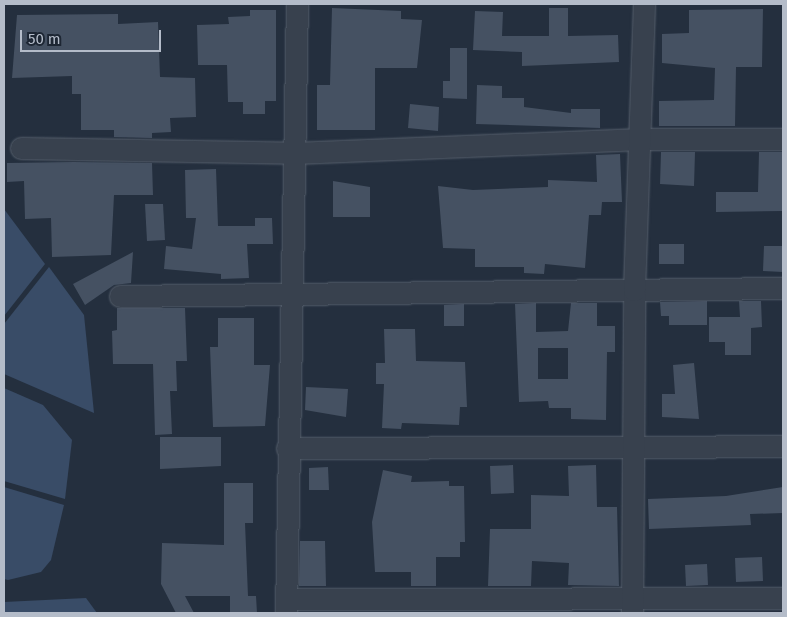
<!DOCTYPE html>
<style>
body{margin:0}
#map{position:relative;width:787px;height:617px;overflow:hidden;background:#242f3e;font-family:"Fira Sans",sans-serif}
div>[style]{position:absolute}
.water>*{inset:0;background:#394c67}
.building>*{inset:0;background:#455162}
.roads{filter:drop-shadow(0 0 1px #565f6c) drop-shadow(0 0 1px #565f6c)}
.minor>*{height:21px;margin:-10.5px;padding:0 10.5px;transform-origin:10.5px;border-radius:10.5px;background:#38414e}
span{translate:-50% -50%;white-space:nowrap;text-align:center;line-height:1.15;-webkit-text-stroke:4px #1d2633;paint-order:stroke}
.frame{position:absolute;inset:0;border:5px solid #b4bcc9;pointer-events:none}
.scale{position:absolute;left:20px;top:30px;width:141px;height:22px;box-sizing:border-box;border:2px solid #b4bcc9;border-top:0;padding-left:6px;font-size:15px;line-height:18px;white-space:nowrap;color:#b4bcc9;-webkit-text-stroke:4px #1d2633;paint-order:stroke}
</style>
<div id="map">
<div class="water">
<i style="clip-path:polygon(4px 209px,45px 264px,4px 316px)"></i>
<i style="clip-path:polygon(49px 267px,84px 315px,94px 413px,4px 374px,4px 324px)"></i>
<i style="clip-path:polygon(4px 388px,43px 405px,72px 440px,65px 499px,4px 481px)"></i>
<i style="clip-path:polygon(4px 487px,64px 505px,51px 560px,41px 572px,8px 580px,4px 579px)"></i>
<i style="clip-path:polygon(86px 598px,97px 613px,4px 613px,4px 602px)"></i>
</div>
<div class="building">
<i style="clip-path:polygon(332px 8px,401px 11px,401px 19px,422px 20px,417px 68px,375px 68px,375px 130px,317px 130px,317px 85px,330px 85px)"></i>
<i style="clip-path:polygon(549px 8px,568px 8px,568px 36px,618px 35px,619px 62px,522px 66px,522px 52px,473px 50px,475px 11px,503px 12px,502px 36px,549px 36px)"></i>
<i style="clip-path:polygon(763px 9px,762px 67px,736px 67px,735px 126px,659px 126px,659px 101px,714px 100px,715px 68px,662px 63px,662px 34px,689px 33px,689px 10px)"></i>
<i style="clip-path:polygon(250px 10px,276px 10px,276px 101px,265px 101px,265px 114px,243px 114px,243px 102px,228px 102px,227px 65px,198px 65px,197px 25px,229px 24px,228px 17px,250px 16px)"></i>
<i style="clip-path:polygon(118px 14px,118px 24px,158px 22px,160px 77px,195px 78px,196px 117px,170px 118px,171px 132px,152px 133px,152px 138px,114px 137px,114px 130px,81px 130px,81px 94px,72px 94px,72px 76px,12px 78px,17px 15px)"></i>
<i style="clip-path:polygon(450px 48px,467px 48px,467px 99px,443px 98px,443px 81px,450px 81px)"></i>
<i style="clip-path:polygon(477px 85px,502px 86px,502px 98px,524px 98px,524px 107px,571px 113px,571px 109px,600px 109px,600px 128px,476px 124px)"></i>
<i style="clip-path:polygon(410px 104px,439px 107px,438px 131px,408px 128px)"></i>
<i style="clip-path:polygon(661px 152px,695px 152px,694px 186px,660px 184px)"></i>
<i style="clip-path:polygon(759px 152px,783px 152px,783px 211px,716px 212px,716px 192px,758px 192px)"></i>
<i style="clip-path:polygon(620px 154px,622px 202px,602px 202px,601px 215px,589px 215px,585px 268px,545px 264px,544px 274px,524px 273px,524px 267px,475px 267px,475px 249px,443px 248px,438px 186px,473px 190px,548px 187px,548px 180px,597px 182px,596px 155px)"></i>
<i style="clip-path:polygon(74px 162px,152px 163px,153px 195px,114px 195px,111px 255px,52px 257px,51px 218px,25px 219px,24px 181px,7px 182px,7px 163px)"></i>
<i style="clip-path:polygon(216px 169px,218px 226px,255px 226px,255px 218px,272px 218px,273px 244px,247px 244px,249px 278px,221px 279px,221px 274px,164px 269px,166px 246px,192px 249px,196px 218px,186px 218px,185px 170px)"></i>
<i style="clip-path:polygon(333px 181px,370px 187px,370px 217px,333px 217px)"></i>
<i style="clip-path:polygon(145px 204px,163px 204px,165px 240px,147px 241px)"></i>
<i style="clip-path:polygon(659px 244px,684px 244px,684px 264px,659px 264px)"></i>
<i style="clip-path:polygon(764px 246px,783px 246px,783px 272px,763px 271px)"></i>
<i style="clip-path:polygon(133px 252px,131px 283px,114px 285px,85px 305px,73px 284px)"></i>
<i style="clip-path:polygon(707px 301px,707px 325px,669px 325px,669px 316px,661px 316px,660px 302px)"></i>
<i style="clip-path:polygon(739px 301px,761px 301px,762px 327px,751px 328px,751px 355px,725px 355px,725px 342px,709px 342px,709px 317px,740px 317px)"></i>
<i style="clip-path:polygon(evenodd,536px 303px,536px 332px,568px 331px,571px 303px,597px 303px,597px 326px,615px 326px,615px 352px,607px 352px,606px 420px,571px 419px,571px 408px,549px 408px,548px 401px,519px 402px,515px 304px,536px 303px,538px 348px,568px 348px,568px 379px,538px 379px,538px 348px)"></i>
<i style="clip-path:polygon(464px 304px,464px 326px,444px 326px,444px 305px)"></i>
<i style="clip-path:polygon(117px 308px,185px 308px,187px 361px,176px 361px,177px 391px,170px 391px,172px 434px,155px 435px,153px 364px,113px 364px,112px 331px,117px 330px)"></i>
<i style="clip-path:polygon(218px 318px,254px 318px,254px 365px,270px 365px,265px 426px,213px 427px,210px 347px,218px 347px)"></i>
<i style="clip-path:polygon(384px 329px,415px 329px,416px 361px,465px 362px,467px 407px,460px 407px,459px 425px,402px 423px,401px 429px,382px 428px,384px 384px,376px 384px,376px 363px,385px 363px)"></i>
<i style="clip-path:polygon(694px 363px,699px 419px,662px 417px,662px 394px,675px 394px,673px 365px)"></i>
<i style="clip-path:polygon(306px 387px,348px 389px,346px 417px,305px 410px)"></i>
<i style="clip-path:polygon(160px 437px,221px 437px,221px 466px,160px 469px)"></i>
<i style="clip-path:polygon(513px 465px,514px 493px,491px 494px,490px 466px)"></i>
<i style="clip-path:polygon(596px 465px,597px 507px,617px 507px,619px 586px,568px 585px,569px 563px,532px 561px,531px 586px,488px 586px,490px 529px,531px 529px,531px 495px,569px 496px,568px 466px)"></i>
<i style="clip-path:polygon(328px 467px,329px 490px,309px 490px,309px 468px)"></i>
<i style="clip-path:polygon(383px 470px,412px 476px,411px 482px,449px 481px,449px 486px,464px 486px,465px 542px,460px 542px,460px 557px,436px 557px,436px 586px,411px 586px,411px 572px,375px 572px,372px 522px)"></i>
<i style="clip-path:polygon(224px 483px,253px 483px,253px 523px,245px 523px,248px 596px,256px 596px,257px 613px,230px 613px,230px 596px,185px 596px,194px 613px,176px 613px,161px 584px,162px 543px,224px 545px)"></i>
<i style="clip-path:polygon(783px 487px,783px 513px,750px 514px,751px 525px,649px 529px,648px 499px,726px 496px)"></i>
<i style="clip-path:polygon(300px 541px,325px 541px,326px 586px,299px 586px)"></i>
<i style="clip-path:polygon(762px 557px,763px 581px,736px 582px,735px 558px)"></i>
<i style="clip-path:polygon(707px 564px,708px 585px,686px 586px,685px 565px)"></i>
</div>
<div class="roads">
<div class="minor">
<i style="left:21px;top:148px;width:273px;rotate:1deg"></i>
<i style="left:294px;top:153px;width:348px;rotate:-2.3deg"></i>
<i style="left:642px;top:139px;width:141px"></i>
<i style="left:120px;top:296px;width:663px;rotate:-0.69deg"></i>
<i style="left:287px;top:448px;width:496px;rotate:-0.2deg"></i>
<i style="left:286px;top:599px;width:497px;rotate:-0.1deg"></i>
<i style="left:286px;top:613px;width:609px;rotate:-88.97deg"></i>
<i style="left:632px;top:613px;width:323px;rotate:-89.6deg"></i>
<i style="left:634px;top:290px;width:286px;rotate:-88deg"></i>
</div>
</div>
<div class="frame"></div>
<div class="scale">50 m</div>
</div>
